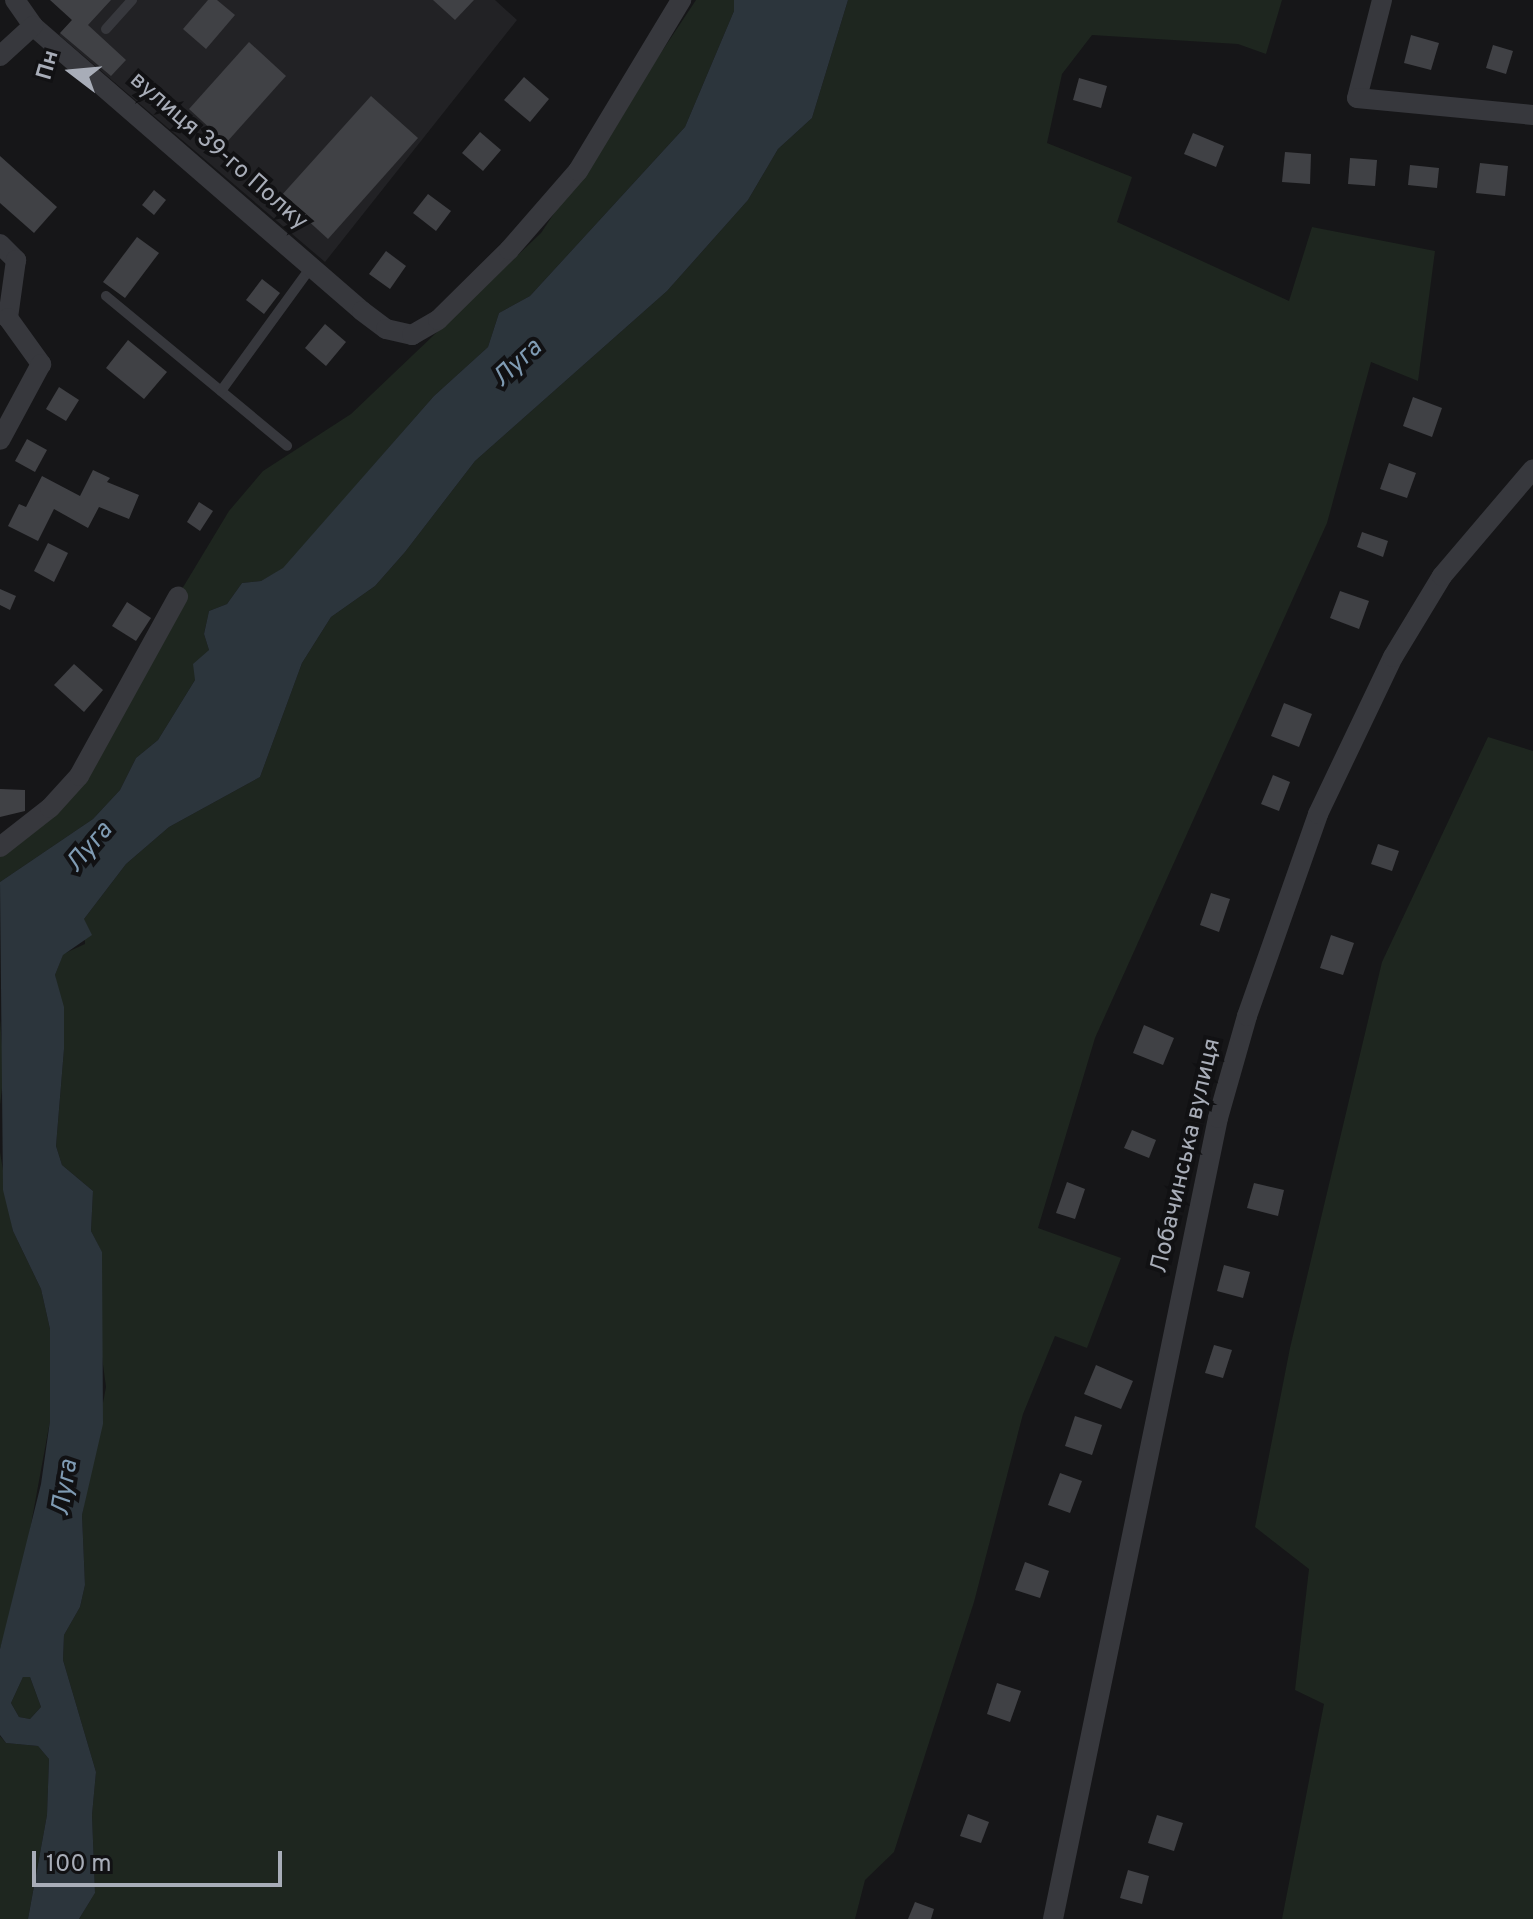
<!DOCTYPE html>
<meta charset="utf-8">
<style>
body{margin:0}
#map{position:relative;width:1533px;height:1919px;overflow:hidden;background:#161618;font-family:Overpass,sans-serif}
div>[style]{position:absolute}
.built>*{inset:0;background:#222225}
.green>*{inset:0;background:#1e261f}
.water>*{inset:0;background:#2c353c}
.building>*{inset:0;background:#404145}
.lane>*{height:10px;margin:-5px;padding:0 5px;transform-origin:5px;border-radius:5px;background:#37383d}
.street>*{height:20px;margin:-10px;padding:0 10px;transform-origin:10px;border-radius:10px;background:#37383d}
span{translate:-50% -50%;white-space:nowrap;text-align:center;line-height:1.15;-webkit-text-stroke:8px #111113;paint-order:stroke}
.street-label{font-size:24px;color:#a8adb8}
.water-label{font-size:26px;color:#7f9bb3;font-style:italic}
.north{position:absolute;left:32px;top:32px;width:80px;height:80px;-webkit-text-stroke:6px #111113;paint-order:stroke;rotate:286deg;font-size:22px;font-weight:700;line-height:32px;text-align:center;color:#a8adb8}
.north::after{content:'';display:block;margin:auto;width:28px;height:36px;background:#a8adb8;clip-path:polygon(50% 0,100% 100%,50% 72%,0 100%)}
.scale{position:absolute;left:32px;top:1851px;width:250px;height:36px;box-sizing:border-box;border:4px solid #a8adb8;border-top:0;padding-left:10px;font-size:24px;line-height:28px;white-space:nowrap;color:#a8adb8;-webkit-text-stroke:6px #111113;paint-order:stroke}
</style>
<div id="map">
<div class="built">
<i style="clip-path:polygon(55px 0,495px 0,517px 20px,325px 262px,59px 35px,72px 20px)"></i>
</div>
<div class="green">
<i style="clip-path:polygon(696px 0,734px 0,734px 11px,685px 127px,530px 296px,499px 313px,488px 347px,434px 396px,283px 569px,261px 581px,242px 583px,227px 604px,209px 611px,204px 634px,209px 650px,195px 680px,158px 740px,136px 758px,120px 790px,93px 819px,0 882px,0 847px,50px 808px,229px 511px,263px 471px,351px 414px,541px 233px)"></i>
<i style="clip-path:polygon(848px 0,1282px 0,1266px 54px,1238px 44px,1092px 35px,1062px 74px,1047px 143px,1132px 177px,1117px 222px,1289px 301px,1312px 227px,1435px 251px,1418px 381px,1371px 362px,1327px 523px,1095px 1038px,1038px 1228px,1121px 1258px,1087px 1348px,1055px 1336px,1023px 1414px,974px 1602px,894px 1852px,865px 1880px,855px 1919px,79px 1919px,95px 1893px,92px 1815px,96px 1772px,63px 1660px,64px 1635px,80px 1607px,85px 1585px,82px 1515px,106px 1387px,100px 1342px,102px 1253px,91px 1231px,93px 1191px,62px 1165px,56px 1146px,64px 1049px,55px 975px,63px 954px,85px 944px,84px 919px,126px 864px,169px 827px,260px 777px,302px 663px,331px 617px,375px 586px,405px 552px,475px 461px,667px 291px,748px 200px,778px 149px,812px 118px)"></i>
<i style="clip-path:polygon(1488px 737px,1533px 751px,1533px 1919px,1282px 1919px,1324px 1704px,1295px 1690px,1309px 1569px,1255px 1527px,1290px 1348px,1382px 962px)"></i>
<i style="clip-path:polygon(0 1019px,4px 1072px,0 1105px)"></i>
<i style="clip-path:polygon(0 1152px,13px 1231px,41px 1289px,50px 1329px,50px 1421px,21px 1579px,0 1649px)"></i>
<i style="clip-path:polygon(23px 1677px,30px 1677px,41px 1707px,30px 1719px,19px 1717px,11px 1703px)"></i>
<i style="clip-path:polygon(0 1736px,6px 1743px,38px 1746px,49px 1759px,47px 1815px,28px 1919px,0 1919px)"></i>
</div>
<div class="water">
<i style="clip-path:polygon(evenodd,734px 0,848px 0,812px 118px,778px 149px,748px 200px,667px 291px,475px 461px,405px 552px,375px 586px,331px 617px,302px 663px,260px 777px,169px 827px,126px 864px,84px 919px,92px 935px,63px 955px,55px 975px,64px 1007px,64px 1049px,56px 1146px,62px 1165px,93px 1191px,91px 1231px,102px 1252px,103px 1424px,82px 1515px,85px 1585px,80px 1607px,64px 1635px,63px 1660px,96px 1772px,92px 1815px,95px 1893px,79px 1919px,28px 1919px,47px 1815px,49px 1759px,38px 1746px,6px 1743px,0 1735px,0 1649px,41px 1484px,50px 1421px,50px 1329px,41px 1289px,13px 1231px,3px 1190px,0 882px,93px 819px,120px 790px,136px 758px,158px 740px,195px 680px,193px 664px,209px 650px,204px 634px,209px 611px,227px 604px,242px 583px,261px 581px,283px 568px,434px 396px,488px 347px,499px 313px,530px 296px,685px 127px,734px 11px,734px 0,23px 1677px,30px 1677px,41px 1707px,30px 1719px,19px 1717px,11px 1703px,23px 1677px)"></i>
</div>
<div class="building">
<i style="clip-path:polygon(50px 0,111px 0,88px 25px,126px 60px,111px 76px,60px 33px,72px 20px)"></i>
<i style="clip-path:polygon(208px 0,217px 0,235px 15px,206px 49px,183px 29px)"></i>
<i style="clip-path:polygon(433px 0,474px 0,455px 20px)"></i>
<i style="clip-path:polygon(1411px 35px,1439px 43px,1431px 70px,1404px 63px)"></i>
<i style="clip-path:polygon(249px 42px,286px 76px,226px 143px,189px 109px)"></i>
<i style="clip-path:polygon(1493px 45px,1513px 51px,1506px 74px,1486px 68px)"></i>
<i style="clip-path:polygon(524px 77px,549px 99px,530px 122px,504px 100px)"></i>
<i style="clip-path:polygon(1079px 78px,1107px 86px,1101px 108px,1073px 100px)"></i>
<i style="clip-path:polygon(371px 96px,418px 138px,328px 239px,281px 196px)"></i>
<i style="clip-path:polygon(480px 132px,501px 150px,483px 171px,462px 153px)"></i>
<i style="clip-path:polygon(1193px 133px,1224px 146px,1216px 167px,1184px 154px)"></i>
<i style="clip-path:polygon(1285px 152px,1311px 154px,1310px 184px,1282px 182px)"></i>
<i style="clip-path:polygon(0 156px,57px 207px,34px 233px,0 203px)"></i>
<i style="clip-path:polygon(1350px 158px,1377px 160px,1375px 186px,1348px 184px)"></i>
<i style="clip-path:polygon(1480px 163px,1508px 166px,1505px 196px,1476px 193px)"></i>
<i style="clip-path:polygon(1410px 165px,1439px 168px,1437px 188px,1408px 185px)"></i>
<i style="clip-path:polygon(154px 190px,166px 200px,154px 215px,142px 205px)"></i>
<i style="clip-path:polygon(428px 194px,451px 211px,436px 231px,413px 213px)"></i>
<i style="clip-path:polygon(137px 237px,159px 253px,125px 298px,103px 282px)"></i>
<i style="clip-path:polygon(386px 251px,406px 266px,390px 289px,369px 274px)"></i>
<i style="clip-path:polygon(262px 279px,280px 293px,264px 314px,246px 300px)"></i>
<i style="clip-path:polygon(325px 324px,346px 342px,326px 366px,305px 348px)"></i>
<i style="clip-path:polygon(128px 340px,167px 372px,144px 399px,106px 368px)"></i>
<i style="clip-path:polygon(59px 387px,79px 400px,66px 421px,46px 409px)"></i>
<i style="clip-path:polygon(1413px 397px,1442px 408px,1432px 437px,1403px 426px)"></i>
<i style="clip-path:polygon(27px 439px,47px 450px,35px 472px,15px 461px)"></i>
<i style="clip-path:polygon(1389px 463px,1416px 473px,1407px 498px,1380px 489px)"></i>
<i style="clip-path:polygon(93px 470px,110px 478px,107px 482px,139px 495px,129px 519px,99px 507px,88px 528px,54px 509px,38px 541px,8px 526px,19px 504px,26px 507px,42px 476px,80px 496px)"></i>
<i style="clip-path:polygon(199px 502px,213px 511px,200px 531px,187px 522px)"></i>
<i style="clip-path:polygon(1362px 532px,1388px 541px,1383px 557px,1357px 547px)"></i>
<i style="clip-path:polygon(48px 543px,68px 553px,54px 582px,34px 571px)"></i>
<i style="clip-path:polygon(0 589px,16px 596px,10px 610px,0 605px)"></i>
<i style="clip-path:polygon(1340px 591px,1369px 601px,1359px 629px,1330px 618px)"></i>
<i style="clip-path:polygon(127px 602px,151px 618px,136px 641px,112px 626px)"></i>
<i style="clip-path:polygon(74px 664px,103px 690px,84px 712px,54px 685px)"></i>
<i style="clip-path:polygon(1284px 703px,1312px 714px,1299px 747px,1271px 736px)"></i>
<i style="clip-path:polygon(1273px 775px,1290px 782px,1279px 811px,1261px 804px)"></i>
<i style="clip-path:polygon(0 789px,25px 790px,25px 811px,0 817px)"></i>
<i style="clip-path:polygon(1378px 844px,1399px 851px,1392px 871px,1371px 864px)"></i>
<i style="clip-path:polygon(1211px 893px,1230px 899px,1219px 932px,1200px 925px)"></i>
<i style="clip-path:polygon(1331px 935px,1354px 943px,1343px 975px,1320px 968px)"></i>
<i style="clip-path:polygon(1144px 1025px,1174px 1038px,1163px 1065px,1133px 1053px)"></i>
<i style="clip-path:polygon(1132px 1130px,1156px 1140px,1149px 1158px,1124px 1148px)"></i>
<i style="clip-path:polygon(1067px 1182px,1085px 1189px,1075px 1219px,1056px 1213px)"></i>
<i style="clip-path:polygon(1254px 1183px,1284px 1190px,1278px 1216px,1247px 1208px)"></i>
<i style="clip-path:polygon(1224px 1265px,1250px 1272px,1243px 1298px,1217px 1291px)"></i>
<i style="clip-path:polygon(1214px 1345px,1232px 1350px,1223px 1378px,1205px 1373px)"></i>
<i style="clip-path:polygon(1096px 1365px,1133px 1381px,1121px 1409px,1084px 1394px)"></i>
<i style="clip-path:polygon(1075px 1416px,1102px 1425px,1092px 1455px,1065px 1446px)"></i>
<i style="clip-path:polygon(1060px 1473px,1082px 1481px,1070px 1513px,1048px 1505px)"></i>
<i style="clip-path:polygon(1025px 1562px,1049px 1571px,1040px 1598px,1015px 1590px)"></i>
<i style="clip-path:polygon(997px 1683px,1021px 1691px,1010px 1722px,987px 1714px)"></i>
<i style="clip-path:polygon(968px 1814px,989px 1822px,981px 1843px,960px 1836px)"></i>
<i style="clip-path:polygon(1157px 1815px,1183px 1823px,1174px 1851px,1148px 1843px)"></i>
<i style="clip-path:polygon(1128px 1870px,1149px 1876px,1142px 1904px,1120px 1898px)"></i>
<i style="clip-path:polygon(915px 1902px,934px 1909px,931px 1919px,908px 1919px)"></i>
</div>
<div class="lane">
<i style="left:106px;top:29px;width:39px;rotate:-48deg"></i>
<i style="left:106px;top:296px;width:235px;rotate:39.6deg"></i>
<i style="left:221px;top:391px;width:153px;rotate:-54deg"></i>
</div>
<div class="street">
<i style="left:15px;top:0;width:32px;rotate:55deg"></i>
<i style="left:33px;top:26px;width:435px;rotate:40.9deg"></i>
<i style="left:362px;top:311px;width:30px;rotate:37deg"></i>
<i style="left:386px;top:329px;width:27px;rotate:13deg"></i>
<i style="left:412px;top:335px;width:30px;rotate:-30deg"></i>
<i style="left:438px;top:320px;width:100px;rotate:-44.6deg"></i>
<i style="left:509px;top:250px;width:105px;rotate:-48.9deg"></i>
<i style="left:578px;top:171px;width:200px;rotate:-58.9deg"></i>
<i style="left:1382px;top:0;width:101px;rotate:104.3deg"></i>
<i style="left:1357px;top:98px;width:177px;rotate:5.5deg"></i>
<i style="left:0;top:56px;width:45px;rotate:-42.3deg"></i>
<i style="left:0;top:244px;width:23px;rotate:45deg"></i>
<i style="left:16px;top:260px;width:59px;rotate:97.9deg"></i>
<i style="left:8px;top:318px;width:57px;rotate:54.3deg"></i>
<i style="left:41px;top:364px;width:86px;rotate:118.3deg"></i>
<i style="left:0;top:847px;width:63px;rotate:-38deg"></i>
<i style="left:50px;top:808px;width:43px;rotate:-47.8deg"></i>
<i style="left:79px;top:776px;width:205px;rotate:-61.1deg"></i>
<i style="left:1053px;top:1919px;width:818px;rotate:-78.36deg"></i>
<i style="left:1218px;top:1118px;width:106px;rotate:-74.1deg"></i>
<i style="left:1247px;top:1016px;width:214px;rotate:-70.6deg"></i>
<i style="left:1318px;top:814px;width:174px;rotate:-64.5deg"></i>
<i style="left:1393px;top:657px;width:95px;rotate:-58.8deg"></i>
<i style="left:1442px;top:576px;width:140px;rotate:-49.6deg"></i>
</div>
<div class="street-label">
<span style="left:218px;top:152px;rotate:41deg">вулиця 39-го Полку</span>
<span style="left:1187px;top:1156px;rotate:-77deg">Лобачинська вулиця</span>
</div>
<div class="water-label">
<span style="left:518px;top:364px;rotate:-43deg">Луга</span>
<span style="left:90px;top:848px;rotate:-50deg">Луга</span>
<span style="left:66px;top:1488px;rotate:-81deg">Луга</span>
</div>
<div class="north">Пн</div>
<div class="scale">100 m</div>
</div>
